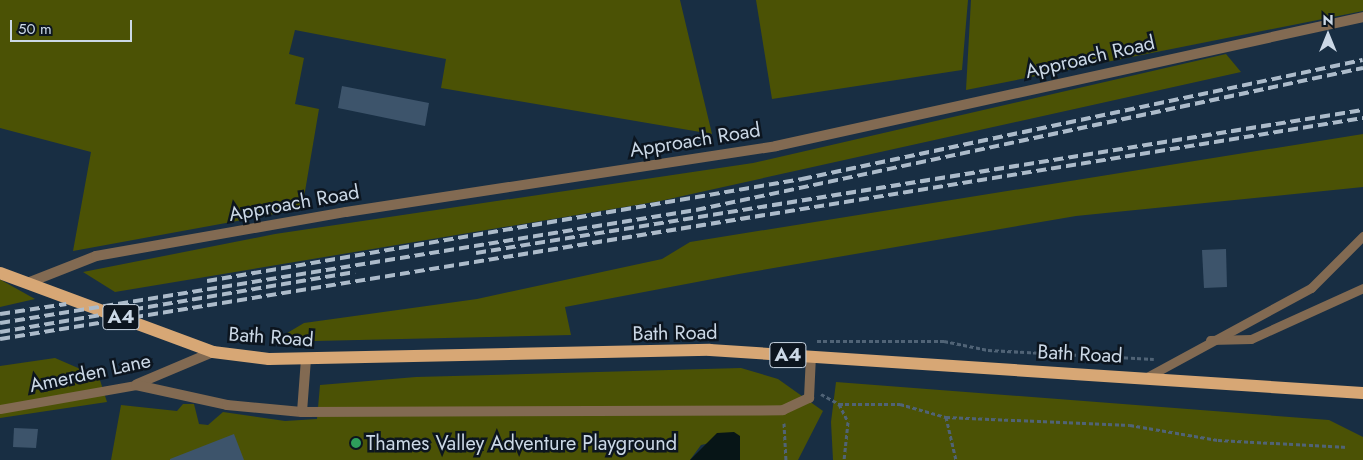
<!DOCTYPE html>
<style>
body{margin:0}
#map{position:relative;width:1363px;height:460px;overflow:hidden;background:#182e43;font-family:Jost,sans-serif}
div>[style]{position:absolute}
.green>*{inset:0;background:#4b5205}
.water>*{inset:0;background:#071517}
.building>*{inset:0;background:#3d546b}
.path>*{height:3px;margin-top:-1.5px;transform-origin:0;background:repeating-linear-gradient(90deg,#506376 0 4px,transparent 0 6.5px)}
.service>*{height:9px;margin:-4.5px;padding:0 4.5px;transform-origin:4.5px;border-radius:4.5px;background:#826a52}
.minor>*{height:10px;margin:-5px;padding:0 5px;transform-origin:5px;border-radius:5px;background:#826a52}
.primary>*{height:12px;margin:-6px;padding:0 6px;transform-origin:6px;border-radius:6px;background:#d7a775}
.rail>*{height:4px;margin-top:-2px;transform-origin:0;background:repeating-linear-gradient(90deg,#acbbca 0 10px,transparent 0 15px)}
.dots>*{width:14px;height:14px;translate:-50% -50%;box-sizing:border-box;border:2px solid #0c151f;border-radius:50%}
span{translate:-50% -50%;white-space:nowrap;text-align:center;line-height:1.15;-webkit-text-stroke:5px #0c151f;paint-order:stroke}
.shield-label span{padding:1px 4px;background:#0c151f;border:1px solid;border-radius:4px;-webkit-text-stroke-width:0}
.shield-label{font-size:19px;color:#cbd8e6;font-weight:700}
.street-label{font-size:20px;color:#cbd8e6}
.poi-label{font-size:20px;color:#cbd8e6}
.left{translate:0 -50%;text-align:left}
.north{position:absolute;left:1303px;top:10px;width:50px;height:50px;-webkit-text-stroke:4px #0c151f;paint-order:stroke;rotate:0deg;font-size:14px;font-weight:700;line-height:20px;text-align:center;color:#cbd8e6}
.north::after{content:'';display:block;margin:auto;width:18px;height:22px;background:#cbd8e6;clip-path:polygon(50% 0,100% 100%,50% 72%,0 100%)}
.scale{position:absolute;left:10px;top:20px;width:122px;height:22px;box-sizing:border-box;border:2px solid #cbd8e6;border-top:0;padding-left:6px;font-size:15px;line-height:18px;white-space:nowrap;color:#cbd8e6;-webkit-text-stroke:4px #0c151f;paint-order:stroke}
</style>
<div id="map">
<div class="green">
<i style="clip-path:polygon(0 0,680px 0,712px 134px,441px 88px,446px 59px,295px 30px,289px 54px,304px 58px,295px 104px,319px 109px,302px 209px,73px 251px,91px 152px,0 128px)"></i>
<i style="clip-path:polygon(756px 0,968px 0,962px 70px,772px 99px)"></i>
<i style="clip-path:polygon(971px 0,1363px 0,1363px 11px,966px 90px)"></i>
<i style="clip-path:polygon(1226px 54px,1241px 72px,660px 201px,115px 292px,83px 272px,275px 234px,753px 163px)"></i>
<i style="clip-path:polygon(1363px 134px,1363px 187px,1076px 216px,739px 274px,565px 307px,571px 335px,272px 342px,304px 323px,477px 299px,662px 259px,690px 242px)"></i>
<i style="clip-path:polygon(0 280px,1px 280px,35px 299px,0 307px)"></i>
<i style="clip-path:polygon(55px 358px,99px 377px,107px 402px,0 418px,0 366px)"></i>
<i style="clip-path:polygon(741px 368px,778px 379px,823px 411px,798px 460px,740px 460px,740px 436px,701px 445px,690px 460px,111px 460px,121px 405px,177px 411px,183px 404px,194px 404px,199px 424px,208px 425px,223px 412px,285px 421px,317px 419px,320px 385px,416px 377px)"></i>
<i style="clip-path:polygon(836px 382px,1329px 420px,1363px 437px,1363px 460px,833px 460px,831px 422px)"></i>
</div>
<div class="water">
<i style="clip-path:polygon(734px 432px,740px 436px,740px 460px,690px 460px,717px 433px)"></i>
</div>
<div class="building">
<i style="clip-path:polygon(342px 86px,429px 103px,425px 126px,338px 108px)"></i>
<i style="clip-path:polygon(1226px 249px,1227px 287px,1204px 288px,1202px 250px)"></i>
<i style="clip-path:polygon(14px 428px,38px 429px,36px 448px,13px 447px)"></i>
<i style="clip-path:polygon(234px 434px,244px 460px,170px 460px,170px 459px)"></i>
</div>
<div class="path">
<i style="left:817px;top:341px;width:127px"></i>
<i style="left:944px;top:341px;width:45px;rotate:11.6deg"></i>
<i style="left:988px;top:350px;width:166px;rotate:3.1deg"></i>
<i style="left:821px;top:394px;width:21px;rotate:29deg"></i>
<i style="left:839px;top:404px;width:20px;rotate:63deg"></i>
<i style="left:848px;top:422px;width:38px;rotate:96deg"></i>
<i style="left:839px;top:404px;width:61px"></i>
<i style="left:900px;top:404px;width:48px;rotate:15.8deg"></i>
<i style="left:946px;top:417px;width:184px;rotate:2.5deg"></i>
<i style="left:1130px;top:425px;width:89px;rotate:9.7deg"></i>
<i style="left:1218px;top:440px;width:130px;rotate:3.1deg"></i>
<i style="left:946px;top:417px;width:44px;rotate:76.9deg"></i>
<i style="left:784px;top:423px;width:37px;rotate:87deg"></i>
</div>
<div class="service">
<i style="left:1210px;top:340px;width:41px;rotate:-1.4deg"></i>
<i style="left:1251px;top:339px;width:123px;rotate:-24.5deg"></i>
<i style="left:1147px;top:377px;width:187px;rotate:-28.5deg"></i>
<i style="left:1311px;top:288px;width:74px;rotate:-45deg"></i>
<i style="left:0;top:409px;width:138px;rotate:-10deg"></i>
</div>
<div class="minor">
<i style="left:30px;top:282px;width:71px;rotate:-21.5deg"></i>
<i style="left:96px;top:256px;width:254px;rotate:-10deg"></i>
<i style="left:346px;top:212px;width:435px;rotate:-8.7deg"></i>
<i style="left:776px;top:146px;width:601px;rotate:-12.39deg"></i>
<i style="left:137px;top:384px;width:82px;rotate:-22.8deg"></i>
<i style="left:136px;top:385px;width:93px;rotate:12.4deg"></i>
<i style="left:227px;top:405px;width:75px;rotate:5.3deg"></i>
<i style="left:302px;top:412px;width:481px;rotate:-0.2deg"></i>
<i style="left:783px;top:410px;width:29px;rotate:-25deg"></i>
<i style="left:809px;top:398px;width:42px;rotate:-87.3deg"></i>
<i style="left:302px;top:412px;width:53px;rotate:-85.7deg"></i>
</div>
<div class="primary">
<i style="left:0;top:273px;width:227px;rotate:20.3deg"></i>
<i style="left:213px;top:352px;width:56px;rotate:7.1deg"></i>
<i style="left:269px;top:359px;width:441px;rotate:-1.2deg"></i>
<i style="left:710px;top:350px;width:654px;rotate:3.77deg"></i>
</div>
<div class="rail">
<i style="left:476px;top:253px;width:898px;rotate:-9.16deg"></i>
<i style="left:207px;top:281px;width:604px;rotate:-9.73deg"></i>
<i style="left:802px;top:179px;width:573px;rotate:-11.98deg"></i>
<i style="left:0;top:314px;width:67px;rotate:-8.6deg"></i>
<i style="left:0;top:323px;width:705px;rotate:-9.22deg"></i>
<i style="left:696px;top:210px;width:682px;rotate:-12.02deg"></i>
<i style="left:0;top:332px;width:360px;rotate:-9.6deg"></i>
<i style="left:0;top:339px;width:1381px;rotate:-9.21deg"></i>
</div>
<div class="dots">
<i style="left:356px;top:443px;background:#2e9e5b"></i>
</div>
<div class="shield-label">
<span style="left:121px;top:317px">A4</span>
<span style="left:788px;top:355px">A4</span>
</div>
<div class="street-label">
<span style="left:1090px;top:57px;rotate:-13deg">Approach Road</span>
<span style="left:695px;top:140px;rotate:-9deg">Approach Road</span>
<span style="left:294px;top:203px;rotate:-10deg">Approach Road</span>
<span style="left:675px;top:333px;rotate:-1deg">Bath Road</span>
<span style="left:271px;top:337px;rotate:4deg">Bath Road</span>
<span style="left:1080px;top:354px;rotate:3deg">Bath Road</span>
<span style="left:90px;top:373px;rotate:-12deg">Amerden Lane</span>
</div>
<div class="poi-label">
<span class="left" style="left:366px;top:443px">Thames Valley Adventure Playground</span>
</div>
<div class="north">N</div>
<div class="scale">50 m</div>
</div>
